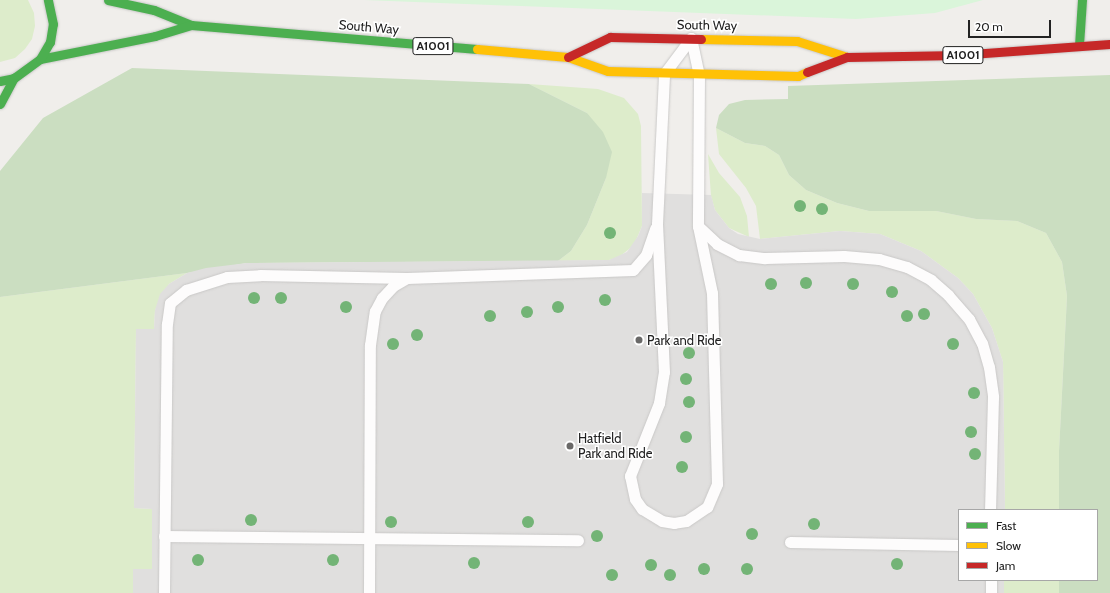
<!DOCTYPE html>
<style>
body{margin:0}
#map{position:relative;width:1110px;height:593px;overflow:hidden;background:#f0eeeb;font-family:Cabin,sans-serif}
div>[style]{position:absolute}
.grass>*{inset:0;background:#ddeccb}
.forest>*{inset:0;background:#cbdec1}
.park>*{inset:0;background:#daf5da}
.parking>*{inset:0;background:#e0dfde}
.roads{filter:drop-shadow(0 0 1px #c9c8c7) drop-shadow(0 0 1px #c9c8c7)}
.lane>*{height:11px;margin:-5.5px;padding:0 5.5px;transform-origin:5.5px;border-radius:5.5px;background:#fdfcfc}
.fast>*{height:9px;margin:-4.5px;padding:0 4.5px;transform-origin:4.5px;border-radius:4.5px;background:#4caf50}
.slow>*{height:9px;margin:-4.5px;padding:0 4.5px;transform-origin:4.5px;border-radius:4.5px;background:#ffc107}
.jam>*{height:9px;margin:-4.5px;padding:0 4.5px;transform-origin:4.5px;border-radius:4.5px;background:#c62828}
.trees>*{width:12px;height:12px;margin:-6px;border-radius:50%;background:#73b476}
.dots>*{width:11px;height:11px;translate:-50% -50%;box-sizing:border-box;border:2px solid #fff;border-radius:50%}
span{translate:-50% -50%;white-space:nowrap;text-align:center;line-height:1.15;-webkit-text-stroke:3px #fff;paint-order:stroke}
.shield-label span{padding:1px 3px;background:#fff;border:1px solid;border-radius:3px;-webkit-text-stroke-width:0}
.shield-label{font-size:12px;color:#222;font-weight:700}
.street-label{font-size:13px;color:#222}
.poi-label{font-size:13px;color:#222}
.left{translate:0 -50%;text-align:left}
.legend{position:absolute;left:958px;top:509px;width:140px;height:72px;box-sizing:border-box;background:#fff;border:1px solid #a7a7a7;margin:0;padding:5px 7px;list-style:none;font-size:12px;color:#222}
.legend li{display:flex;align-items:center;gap:8px;height:20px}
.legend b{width:20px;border:1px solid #a7a7a7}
.scale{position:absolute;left:968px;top:20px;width:83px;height:18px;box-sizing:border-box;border:2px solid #222;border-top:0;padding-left:5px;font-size:12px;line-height:14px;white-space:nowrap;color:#222;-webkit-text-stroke:3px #fff;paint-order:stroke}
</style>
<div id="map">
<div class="grass">
<i style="clip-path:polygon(0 0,28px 0,34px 13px,35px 26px,32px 39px,25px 49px,15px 58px,0 62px)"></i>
<i style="clip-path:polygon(529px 84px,598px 89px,624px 98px,638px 114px,641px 126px,642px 226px,634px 245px,619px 257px,609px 260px,558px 261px,571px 251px,587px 225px,606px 178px,587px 113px)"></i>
<i style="clip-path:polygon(716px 128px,745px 143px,765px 146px,779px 155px,789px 175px,806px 190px,837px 203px,869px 211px,936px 211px,976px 219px,1017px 221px,1046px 233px,1062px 262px,1067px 296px,1059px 451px,1059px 510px,1005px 510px,1003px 362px,992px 328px,973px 294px,958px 278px,921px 251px,880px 234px,840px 231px,760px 239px,756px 206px,746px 188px,719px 154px)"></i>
<i style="clip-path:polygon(708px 154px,719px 173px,740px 197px,747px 216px,749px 237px,729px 228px,715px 210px,711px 196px)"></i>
<i style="clip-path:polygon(187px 273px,169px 284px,155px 310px,154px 329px,136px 329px,134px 508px,152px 509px,152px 569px,133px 569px,133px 593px,0 593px,0 297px)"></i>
<i style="clip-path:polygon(1004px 580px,1059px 580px,1059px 593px,1004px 593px)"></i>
</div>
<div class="forest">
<i style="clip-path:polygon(132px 68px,529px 84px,587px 113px,603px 132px,612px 152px,606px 178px,587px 225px,571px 251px,558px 261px,247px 263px,187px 273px,0 297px,0 171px,43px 118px)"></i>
<i style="clip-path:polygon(1110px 75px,1110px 593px,1059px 593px,1059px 580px,1097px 580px,1097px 510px,1059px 510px,1059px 451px,1067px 296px,1062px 262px,1046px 233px,1017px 221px,976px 219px,936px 211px,869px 211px,837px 203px,806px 190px,789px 175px,779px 155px,765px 146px,745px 143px,716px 128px,719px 115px,729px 104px,745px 100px,788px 99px,788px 86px)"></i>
</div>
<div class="park">
<i style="clip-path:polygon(364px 0,983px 0,935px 13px,856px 19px)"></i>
</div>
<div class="parking">
<i style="clip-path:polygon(642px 193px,711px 195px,715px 210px,729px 228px,738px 234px,760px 239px,840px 231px,880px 234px,921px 251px,958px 278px,973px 294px,992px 328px,1003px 362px,1005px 510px,959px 510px,959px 580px,1004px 580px,1004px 593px,133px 593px,133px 569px,152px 569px,152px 509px,134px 508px,136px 329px,154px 329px,155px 310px,160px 294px,169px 284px,187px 273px,206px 268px,247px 263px,609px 260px,627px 252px,638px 236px,642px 226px)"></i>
</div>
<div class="roads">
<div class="lane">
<i style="left:691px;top:38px;width:38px;rotate:78deg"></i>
<i style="left:699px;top:75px;width:151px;rotate:90.4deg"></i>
<i style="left:698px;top:226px;width:68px;rotate:78.2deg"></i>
<i style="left:712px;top:293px;width:191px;rotate:88.5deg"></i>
<i style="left:717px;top:484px;width:25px;rotate:113deg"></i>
<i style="left:707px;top:507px;width:25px;rotate:146deg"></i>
<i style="left:686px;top:521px;width:12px;rotate:171deg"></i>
<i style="left:674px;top:523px;width:12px;rotate:-171deg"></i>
<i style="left:662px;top:521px;width:23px;rotate:-149deg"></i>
<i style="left:642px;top:509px;width:12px;rotate:-125deg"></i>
<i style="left:635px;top:499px;width:24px;rotate:-102deg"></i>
<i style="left:630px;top:476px;width:79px;rotate:-68.3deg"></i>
<i style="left:659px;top:403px;width:31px;rotate:-81deg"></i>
<i style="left:664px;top:372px;width:148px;rotate:-92.7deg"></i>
<i style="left:657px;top:224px;width:150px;rotate:-87.3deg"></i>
<i style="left:664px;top:74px;width:45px;rotate:-53.1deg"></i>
<i style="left:698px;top:226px;width:26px;rotate:43deg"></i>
<i style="left:717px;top:244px;width:25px;rotate:27deg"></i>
<i style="left:739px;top:255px;width:26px;rotate:7deg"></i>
<i style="left:765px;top:258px;width:79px;rotate:-1.5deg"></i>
<i style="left:844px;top:256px;width:35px;rotate:5deg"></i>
<i style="left:879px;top:259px;width:29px;rotate:16deg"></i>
<i style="left:907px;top:267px;width:27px;rotate:28deg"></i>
<i style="left:931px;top:280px;width:23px;rotate:41deg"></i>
<i style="left:948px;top:295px;width:32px;rotate:49deg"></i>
<i style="left:969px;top:319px;width:27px;rotate:62deg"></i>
<i style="left:982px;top:343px;width:25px;rotate:74deg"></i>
<i style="left:989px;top:367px;width:30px;rotate:82deg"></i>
<i style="left:993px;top:397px;width:113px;rotate:91.5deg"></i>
<i style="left:164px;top:536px;width:414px;rotate:0.6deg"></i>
<i style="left:790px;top:542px;width:169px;rotate:1deg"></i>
<i style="left:991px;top:580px;width:13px;rotate:90deg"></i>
<i style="left:164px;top:593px;width:269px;rotate:-89.4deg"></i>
<i style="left:167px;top:324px;width:21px;rotate:-82deg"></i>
<i style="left:170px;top:303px;width:21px;rotate:-39deg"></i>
<i style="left:186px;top:290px;width:43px;rotate:-17.6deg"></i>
<i style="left:227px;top:277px;width:33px;rotate:-3deg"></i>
<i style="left:260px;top:275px;width:146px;rotate:1.2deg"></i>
<i style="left:369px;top:593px;width:248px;rotate:-89.8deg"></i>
<i style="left:370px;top:345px;width:34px;rotate:-82deg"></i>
<i style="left:375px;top:311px;width:15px;rotate:-62deg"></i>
<i style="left:382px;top:298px;width:16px;rotate:-47deg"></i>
<i style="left:393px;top:286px;width:16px;rotate:-30deg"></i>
<i style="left:407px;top:278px;width:226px;rotate:-2deg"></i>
<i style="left:633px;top:270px;width:20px;rotate:-49deg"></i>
<i style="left:646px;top:255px;width:28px;rotate:-71deg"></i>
</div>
<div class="fast">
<i style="left:108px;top:0;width:47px;rotate:12.3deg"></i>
<i style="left:154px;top:10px;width:40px;rotate:22deg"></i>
<i style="left:191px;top:25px;width:287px;rotate:4.8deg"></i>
<i style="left:1079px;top:45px;width:45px;rotate:-86.2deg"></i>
<i style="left:40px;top:59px;width:117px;rotate:-11.3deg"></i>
<i style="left:155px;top:36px;width:38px;rotate:-17deg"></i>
<i style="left:0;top:81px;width:14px;rotate:-12deg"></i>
<i style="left:14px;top:78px;width:32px;rotate:-36deg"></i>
<i style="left:40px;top:59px;width:20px;rotate:-60deg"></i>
<i style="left:50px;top:42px;width:18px;rotate:-81deg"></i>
<i style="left:53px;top:24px;width:25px;rotate:-102deg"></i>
<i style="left:0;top:104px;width:30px;rotate:-62deg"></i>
</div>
<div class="slow">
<i style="left:701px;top:39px;width:96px;rotate:1.2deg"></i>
<i style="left:797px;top:41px;width:52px;rotate:17.7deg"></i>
<i style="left:477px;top:49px;width:91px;rotate:5deg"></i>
<i style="left:568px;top:57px;width:42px;rotate:19.3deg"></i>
<i style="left:608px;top:71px;width:190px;rotate:1.5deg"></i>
<i style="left:798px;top:76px;width:10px;rotate:-24deg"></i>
</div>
<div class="jam">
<i style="left:568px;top:57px;width:47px;rotate:-25.5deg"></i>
<i style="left:610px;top:37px;width:91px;rotate:1.3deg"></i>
<i style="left:807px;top:72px;width:43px;rotate:-20.6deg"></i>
<i style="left:847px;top:57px;width:112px;rotate:-1deg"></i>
<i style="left:959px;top:55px;width:151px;rotate:-4.2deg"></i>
</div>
</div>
<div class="trees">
<i style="left:800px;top:206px"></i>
<i style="left:822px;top:209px"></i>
<i style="left:610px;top:233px"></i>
<i style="left:806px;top:283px"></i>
<i style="left:771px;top:284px"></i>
<i style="left:853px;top:284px"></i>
<i style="left:892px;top:292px"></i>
<i style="left:254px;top:298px"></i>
<i style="left:281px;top:298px"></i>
<i style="left:605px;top:300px"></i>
<i style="left:346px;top:307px"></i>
<i style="left:558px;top:307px"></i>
<i style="left:527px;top:312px"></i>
<i style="left:924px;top:314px"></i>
<i style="left:490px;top:316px"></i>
<i style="left:907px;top:316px"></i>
<i style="left:417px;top:335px"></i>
<i style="left:393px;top:344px"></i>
<i style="left:953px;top:344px"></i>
<i style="left:689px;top:353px"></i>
<i style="left:686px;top:379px"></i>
<i style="left:974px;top:393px"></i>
<i style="left:689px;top:402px"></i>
<i style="left:971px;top:432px"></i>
<i style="left:686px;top:437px"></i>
<i style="left:975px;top:454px"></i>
<i style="left:682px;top:467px"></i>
<i style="left:251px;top:520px"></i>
<i style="left:391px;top:522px"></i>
<i style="left:528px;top:522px"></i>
<i style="left:814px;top:524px"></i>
<i style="left:752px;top:534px"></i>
<i style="left:597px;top:536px"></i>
<i style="left:198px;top:560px"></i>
<i style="left:333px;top:560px"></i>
<i style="left:474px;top:563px"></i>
<i style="left:897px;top:564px"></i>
<i style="left:651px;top:565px"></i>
<i style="left:704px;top:569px"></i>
<i style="left:747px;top:569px"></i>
<i style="left:612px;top:575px"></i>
<i style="left:670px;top:575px"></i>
</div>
<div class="dots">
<i style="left:639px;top:340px;background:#6a6968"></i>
<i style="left:570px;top:446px;background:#6a6968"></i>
</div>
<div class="shield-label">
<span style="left:433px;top:46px">A1001</span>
<span style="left:963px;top:55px">A1001</span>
</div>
<div class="street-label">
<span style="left:707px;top:25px;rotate:1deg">South Way</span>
<span style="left:369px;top:27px;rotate:5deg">South Way</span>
</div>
<div class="poi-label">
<span class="left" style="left:647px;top:340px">Park and Ride</span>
<span class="left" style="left:578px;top:446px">Hatfield<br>Park and Ride</span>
</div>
<ul class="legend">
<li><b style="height:5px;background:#4caf50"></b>Fast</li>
<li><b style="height:5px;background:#ffc107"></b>Slow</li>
<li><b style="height:5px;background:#c62828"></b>Jam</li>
</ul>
<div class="scale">20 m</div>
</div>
